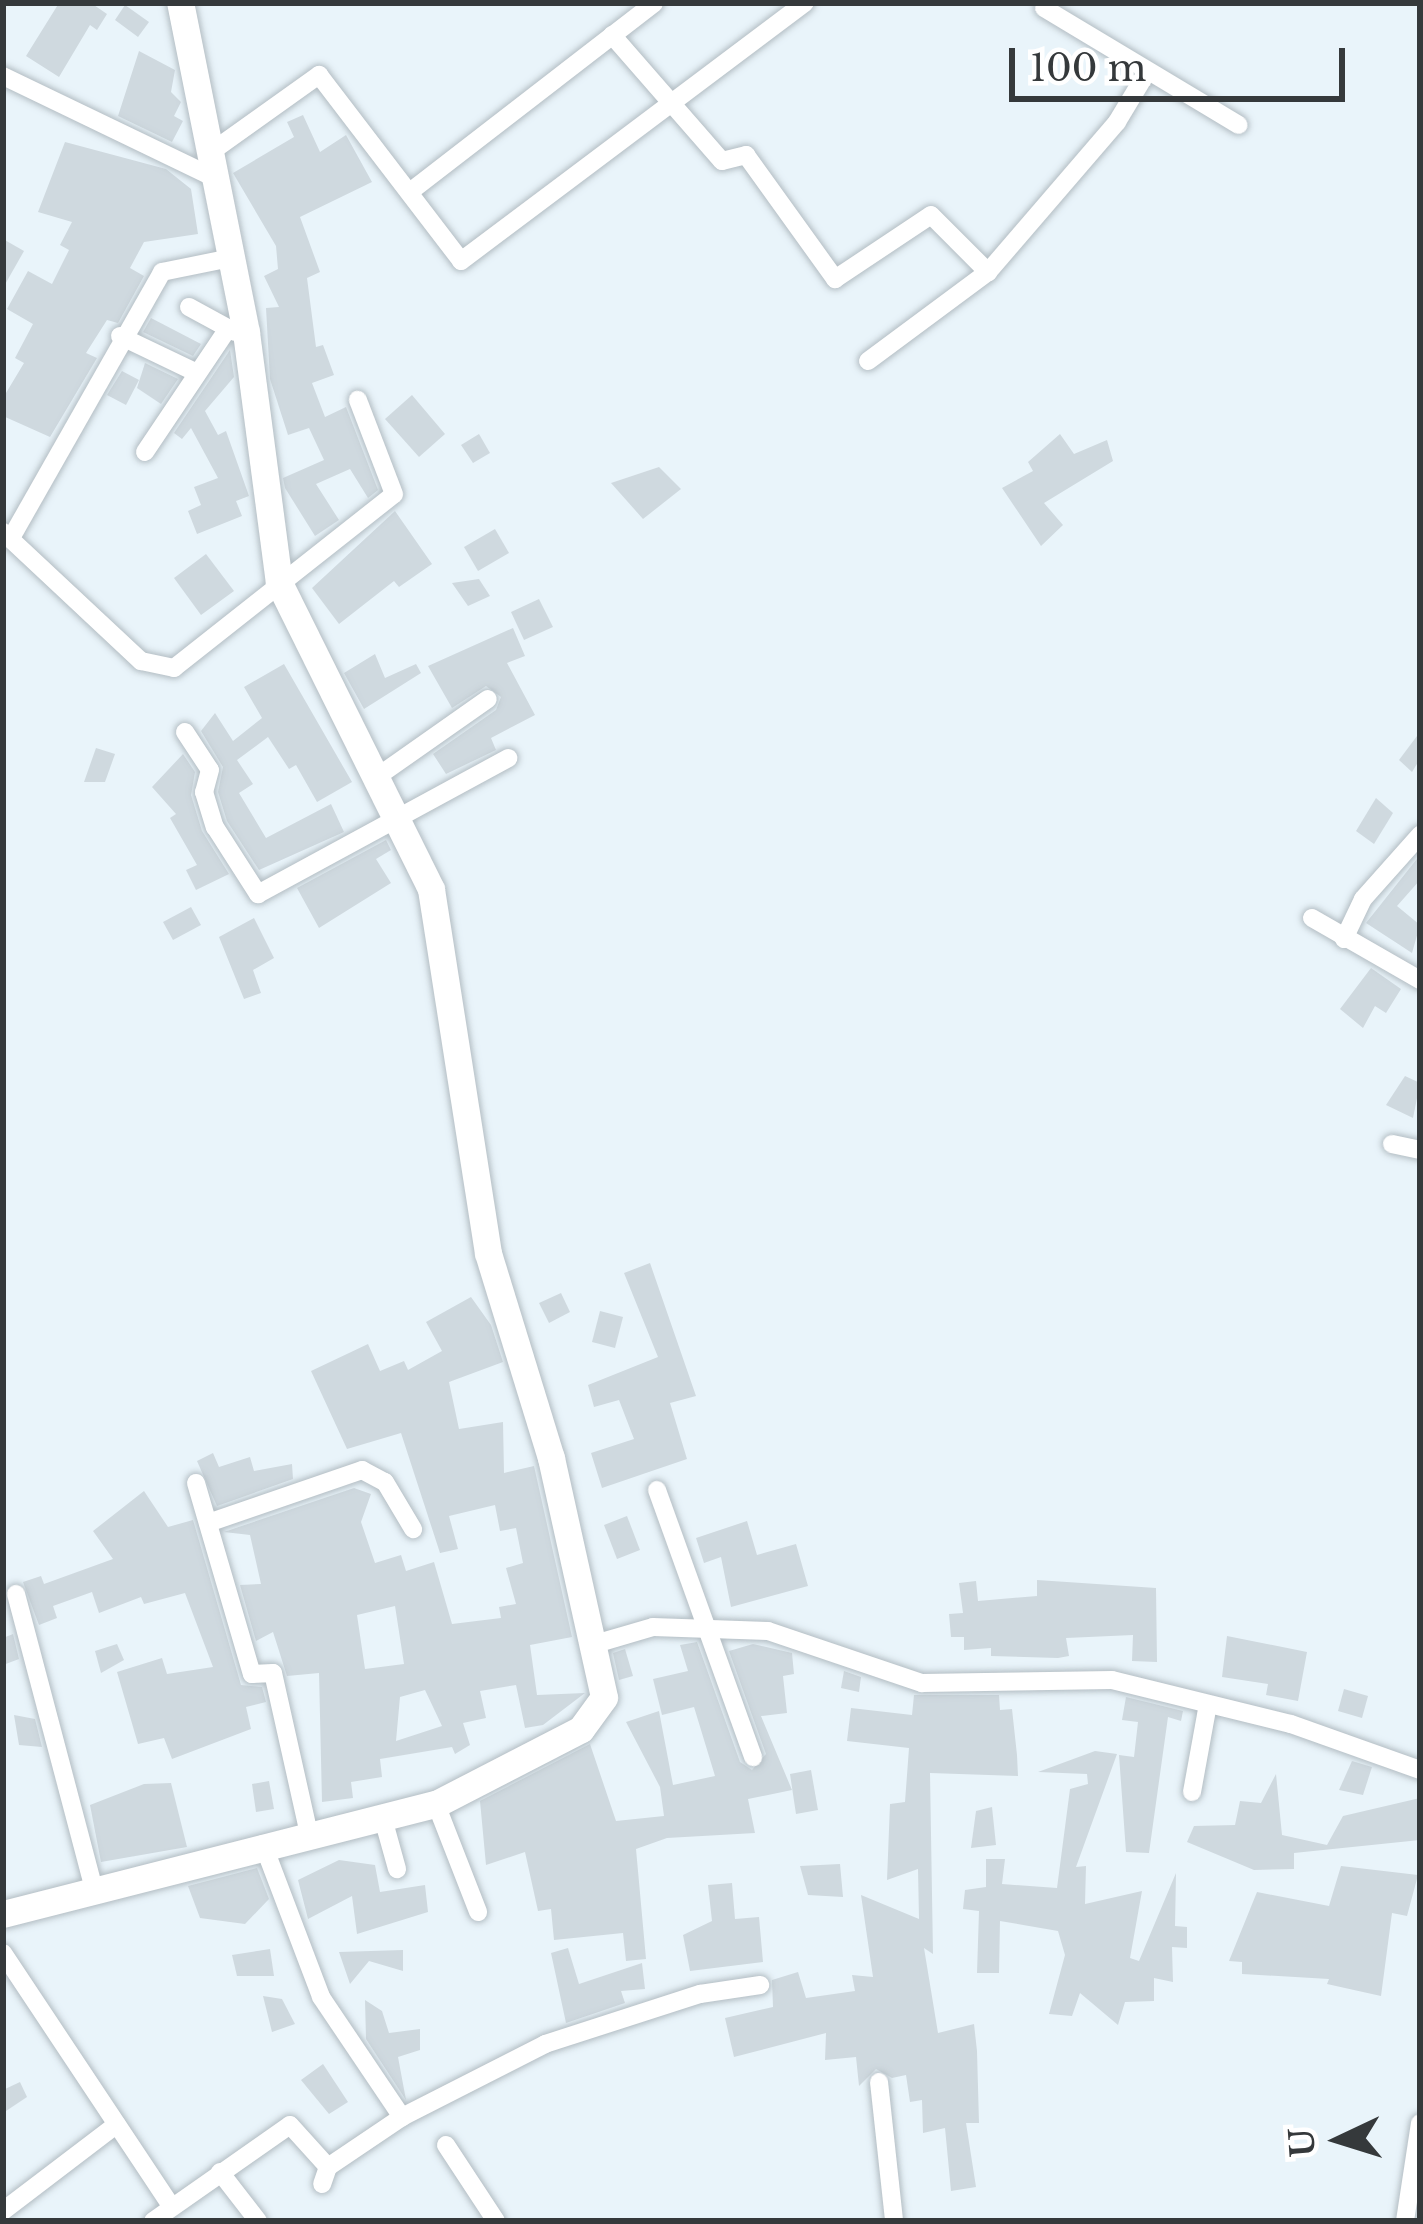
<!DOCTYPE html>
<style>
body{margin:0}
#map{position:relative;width:1423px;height:2224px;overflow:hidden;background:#e9f4fa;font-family:"Libre Baskerville",serif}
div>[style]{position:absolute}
.building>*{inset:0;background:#cfd9df}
.roads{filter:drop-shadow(0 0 3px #b3bdc3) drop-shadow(0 0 3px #b3bdc3)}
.street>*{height:18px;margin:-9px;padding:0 9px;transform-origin:9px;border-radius:9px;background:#fff}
.secondary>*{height:27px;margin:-13.5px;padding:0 13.5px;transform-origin:13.5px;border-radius:13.5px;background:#fff}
span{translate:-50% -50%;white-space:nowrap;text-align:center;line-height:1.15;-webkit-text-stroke:9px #fff;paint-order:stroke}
.frame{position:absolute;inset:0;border:6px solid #35393b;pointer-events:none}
.north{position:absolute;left:1279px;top:2080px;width:120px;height:120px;-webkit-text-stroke:9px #fff;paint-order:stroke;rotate:266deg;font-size:33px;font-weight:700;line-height:48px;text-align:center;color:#35393b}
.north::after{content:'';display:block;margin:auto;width:42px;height:54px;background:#35393b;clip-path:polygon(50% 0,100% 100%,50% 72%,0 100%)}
.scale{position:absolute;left:1009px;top:48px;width:336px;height:54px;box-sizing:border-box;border:6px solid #35393b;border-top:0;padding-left:15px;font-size:36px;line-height:42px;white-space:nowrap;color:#35393b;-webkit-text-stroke:9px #fff;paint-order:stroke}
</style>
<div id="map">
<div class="building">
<i style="clip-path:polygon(59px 3px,91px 3px,107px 14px,97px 30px,90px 25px,59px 77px,26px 56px)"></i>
<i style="clip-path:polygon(125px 5px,149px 22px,138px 37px,115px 20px)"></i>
<i style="clip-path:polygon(139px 51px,175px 70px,171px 92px,181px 102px,174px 116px,183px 121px,172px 142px,118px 116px)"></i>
<i style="clip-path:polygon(303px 115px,320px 152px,346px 135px,372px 182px,300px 217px,320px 272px,307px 278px,316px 347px,323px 345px,334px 375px,312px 383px,325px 417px,346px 407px,378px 490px,368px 498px,350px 469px,316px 484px,339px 520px,315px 536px,285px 488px,283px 478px,324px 460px,309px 428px,288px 435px,270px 379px,266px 308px,279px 307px,264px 276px,278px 269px,276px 246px,233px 173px,294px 137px,287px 122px)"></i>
<i style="clip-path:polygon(65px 142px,166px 169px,191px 189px,198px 234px,144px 242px,130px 268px,144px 276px,118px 323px,107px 320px,86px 353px,97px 358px,50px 437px,3px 416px,3px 398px,24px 363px,15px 358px,33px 324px,7px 309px,28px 271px,52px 284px,69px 250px,60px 245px,72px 222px,38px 212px)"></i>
<i style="clip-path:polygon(3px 239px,24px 251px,3px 288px)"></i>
<i style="clip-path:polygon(151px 318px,201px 344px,193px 356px,143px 332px)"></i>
<i style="clip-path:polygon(230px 350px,234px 377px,205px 411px,218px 435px,226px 431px,249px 496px,236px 501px,242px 516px,197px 534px,188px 511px,201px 505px,194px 487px,218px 478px,191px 428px,182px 439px,174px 433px)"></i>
<i style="clip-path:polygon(145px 363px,178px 379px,161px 404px,137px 388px)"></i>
<i style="clip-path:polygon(122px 371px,139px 380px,126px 405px,107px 395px)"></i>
<i style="clip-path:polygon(412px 395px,445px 434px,419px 457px,385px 419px)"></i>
<i style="clip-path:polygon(479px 434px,490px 453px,473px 463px,461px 445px)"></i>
<i style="clip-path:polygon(1060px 434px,1074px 454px,1107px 440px,1113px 461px,1044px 503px,1063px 525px,1041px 546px,1002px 488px,1033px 471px,1028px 462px)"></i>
<i style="clip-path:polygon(659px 467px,681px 489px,643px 519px,611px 483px)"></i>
<i style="clip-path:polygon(395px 511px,432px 564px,399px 587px,394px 581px,339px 624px,312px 588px)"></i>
<i style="clip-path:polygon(495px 529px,509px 553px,478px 571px,464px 547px)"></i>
<i style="clip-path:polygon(206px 554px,234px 591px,201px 615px,174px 578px)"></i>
<i style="clip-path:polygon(479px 579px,490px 596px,468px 606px,452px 583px)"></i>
<i style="clip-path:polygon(539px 599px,553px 627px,524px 640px,511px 612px)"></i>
<i style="clip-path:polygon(513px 628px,525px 656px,507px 663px,535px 715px,491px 738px,496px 750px,446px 774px,433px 754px,496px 710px,501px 697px,486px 686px,452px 708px,428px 666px)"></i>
<i style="clip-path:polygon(375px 654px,385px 678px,416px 664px,421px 673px,364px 709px,344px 673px)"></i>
<i style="clip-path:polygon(284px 664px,352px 782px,317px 802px,296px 765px,289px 769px,268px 737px,237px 760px,253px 784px,239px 793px,266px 838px,331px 804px,344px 832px,259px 870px,227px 821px,218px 792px,223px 767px,201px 731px,215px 713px,233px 741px,262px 718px,244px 687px)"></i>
<i style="clip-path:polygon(1420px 732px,1420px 759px,1412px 772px,1399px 760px)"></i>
<i style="clip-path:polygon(96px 748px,115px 754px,105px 782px,84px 782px)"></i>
<i style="clip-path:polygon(183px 754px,195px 772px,191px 795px,202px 831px,229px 874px,196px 890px,186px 870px,197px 865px,170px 818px,176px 814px,152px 787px)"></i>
<i style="clip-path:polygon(1376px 798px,1393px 813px,1374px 844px,1356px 831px)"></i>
<i style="clip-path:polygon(386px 840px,391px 850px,376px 859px,391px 883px,319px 928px,297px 888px)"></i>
<i style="clip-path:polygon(1420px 855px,1420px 880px,1397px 906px,1420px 925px,1412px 953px,1366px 923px)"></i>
<i style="clip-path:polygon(191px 907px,201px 925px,173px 940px,163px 922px)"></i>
<i style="clip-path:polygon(254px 918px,274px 958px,253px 970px,261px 993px,244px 999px,219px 937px)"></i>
<i style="clip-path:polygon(1371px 968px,1401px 989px,1386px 1013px,1375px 1006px,1363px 1028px,1340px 1009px)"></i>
<i style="clip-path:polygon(1405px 1076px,1420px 1083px,1413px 1118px,1386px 1105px)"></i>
<i style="clip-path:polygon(650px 1263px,696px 1396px,670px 1403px,687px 1459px,602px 1488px,591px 1453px,634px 1439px,619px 1400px,594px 1407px,588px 1385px,658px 1357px,624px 1273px)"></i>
<i style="clip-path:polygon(561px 1293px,570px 1312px,549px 1323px,539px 1303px)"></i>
<i style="clip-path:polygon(evenodd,471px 1297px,491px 1325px,503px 1362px,449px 1382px,459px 1429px,503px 1422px,504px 1473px,534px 1466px,572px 1637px,530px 1645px,537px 1695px,585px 1693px,543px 1725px,525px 1728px,516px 1685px,480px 1691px,486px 1718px,463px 1723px,470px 1745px,455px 1754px,452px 1747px,380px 1759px,382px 1777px,351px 1782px,353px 1798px,322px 1802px,319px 1673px,287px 1676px,273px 1632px,256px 1641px,240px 1585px,261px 1584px,250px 1535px,224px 1532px,354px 1488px,371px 1494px,361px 1522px,375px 1563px,401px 1555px,406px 1571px,434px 1562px,452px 1624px,501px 1618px,499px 1607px,516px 1604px,506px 1568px,523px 1563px,516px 1528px,500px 1531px,495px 1505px,449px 1516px,458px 1549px,440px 1553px,401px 1433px,347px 1449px,311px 1371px,368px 1344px,380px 1371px,404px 1361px,408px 1370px,442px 1351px,426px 1322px,471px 1297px,395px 1606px,404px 1664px,365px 1669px,357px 1615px,395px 1606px,471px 1297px,425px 1690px,442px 1726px,396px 1741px,400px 1697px,425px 1690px)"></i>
<i style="clip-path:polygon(600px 1311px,623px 1317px,615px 1348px,592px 1342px)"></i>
<i style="clip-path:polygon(213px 1453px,219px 1467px,250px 1457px,254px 1471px,292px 1464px,293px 1479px,217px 1506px,197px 1461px)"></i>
<i style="clip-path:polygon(144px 1491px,168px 1527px,193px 1520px,241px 1685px,262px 1687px,266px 1702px,246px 1707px,251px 1729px,172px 1759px,164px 1738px,138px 1744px,117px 1672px,162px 1658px,167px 1674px,213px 1667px,185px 1593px,144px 1604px,141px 1597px,99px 1613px,92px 1592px,53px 1606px,57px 1618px,39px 1625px,23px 1582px,41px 1576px,44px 1584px,113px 1559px,93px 1531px)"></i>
<i style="clip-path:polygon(627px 1516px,640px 1550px,617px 1559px,604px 1525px)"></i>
<i style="clip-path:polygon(747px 1521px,757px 1555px,796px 1544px,808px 1586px,731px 1607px,721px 1557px,704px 1563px,696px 1538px)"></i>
<i style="clip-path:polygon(1037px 1580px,1156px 1588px,1157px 1662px,1132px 1661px,1133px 1635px,1066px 1638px,1069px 1656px,1058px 1658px,991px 1656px,991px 1648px,964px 1650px,964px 1637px,951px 1637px,949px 1614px,963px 1613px,959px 1583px,976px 1581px,978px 1601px,1037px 1596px)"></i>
<i style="clip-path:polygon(13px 1634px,19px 1659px,3px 1665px,3px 1638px)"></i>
<i style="clip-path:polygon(1227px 1636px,1307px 1652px,1298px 1701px,1266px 1695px,1268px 1684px,1222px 1677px)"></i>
<i style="clip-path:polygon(697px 1642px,740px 1762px,752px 1770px,766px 1754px,729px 1651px,753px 1644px,792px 1653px,794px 1674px,783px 1676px,787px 1713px,761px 1716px,792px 1790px,748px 1799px,755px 1833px,667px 1838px,636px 1849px,646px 1959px,626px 1961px,623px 1933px,554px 1940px,551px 1909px,538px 1911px,525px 1852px,486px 1865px,480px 1801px,590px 1744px,616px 1821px,664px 1816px,660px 1787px,626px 1722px,659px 1711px,673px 1785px,715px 1776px,694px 1707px,662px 1715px,653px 1679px,688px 1671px,680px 1645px)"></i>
<i style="clip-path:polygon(117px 1644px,124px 1660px,101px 1673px,95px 1651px)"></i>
<i style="clip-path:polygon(625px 1649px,633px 1676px,619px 1680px,613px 1653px)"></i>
<i style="clip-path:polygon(844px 1671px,861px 1677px,859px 1692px,841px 1688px)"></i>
<i style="clip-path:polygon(1344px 1689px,1368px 1696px,1362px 1718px,1338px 1711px)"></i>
<i style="clip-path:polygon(914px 1695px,999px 1695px,1000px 1710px,1012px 1709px,1017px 1755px,1018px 1776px,930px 1773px,933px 1954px,924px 1948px,938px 2033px,974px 2024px,977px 2051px,979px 2123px,966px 2123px,976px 2187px,951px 2191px,945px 2128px,923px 2133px,922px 2100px,910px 2102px,906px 2075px,892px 2078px,876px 2069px,859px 2086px,856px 2057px,825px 2060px,826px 2033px,734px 2057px,725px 2018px,773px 2007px,772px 1980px,798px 1972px,806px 1998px,855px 1991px,852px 1975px,873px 1977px,861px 1895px,919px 1919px,918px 1869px,887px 1880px,890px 1804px,905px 1802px,909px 1748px,847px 1741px,851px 1708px,912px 1715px)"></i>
<i style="clip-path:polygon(1126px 1697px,1183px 1711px,1181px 1721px,1168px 1717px,1149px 1853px,1126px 1852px,1119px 1755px,1134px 1757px,1138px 1722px,1122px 1720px)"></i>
<i style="clip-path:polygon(14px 1715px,35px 1719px,42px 1747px,19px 1745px)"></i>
<i style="clip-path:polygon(1095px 1751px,1117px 1754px,1076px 1867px,1086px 1866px,1085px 1904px,1142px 1891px,1130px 1958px,1139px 1961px,1176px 1873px,1175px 1926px,1187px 1927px,1187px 1948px,1172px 1947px,1173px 1982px,1154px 1978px,1154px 2001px,1125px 2002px,1118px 2025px,1080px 1993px,1072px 2016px,1049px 2014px,1065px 1955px,1058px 1931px,1000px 1921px,999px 1973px,977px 1973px,979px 1911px,963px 1909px,965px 1890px,986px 1887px,986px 1859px,1005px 1859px,1002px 1884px,1057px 1888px,1070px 1789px,1088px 1784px,1087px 1774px,1038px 1772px)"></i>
<i style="clip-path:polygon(1352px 1761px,1372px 1767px,1363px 1795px,1339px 1790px)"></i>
<i style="clip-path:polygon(811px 1770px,818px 1810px,796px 1814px,790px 1774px)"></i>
<i style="clip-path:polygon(1276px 1774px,1282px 1835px,1327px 1845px,1343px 1816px,1420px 1798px,1420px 1840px,1294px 1853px,1294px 1869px,1254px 1870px,1187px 1842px,1194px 1826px,1235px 1825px,1240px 1801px,1261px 1803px)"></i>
<i style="clip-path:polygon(269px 1781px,274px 1809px,256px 1812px,252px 1784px)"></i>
<i style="clip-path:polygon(171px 1783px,187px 1847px,101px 1862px,90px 1805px,144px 1784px)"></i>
<i style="clip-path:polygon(992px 1807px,996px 1845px,971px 1848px,976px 1811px)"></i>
<i style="clip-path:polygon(339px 1860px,375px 1865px,380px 1892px,425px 1885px,428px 1912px,357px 1934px,352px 1896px,308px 1919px,298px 1880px)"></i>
<i style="clip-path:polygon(840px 1864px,843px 1897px,808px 1895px,800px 1866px)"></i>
<i style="clip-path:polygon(1341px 1866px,1418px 1875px,1407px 1916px,1392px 1913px,1381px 1996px,1327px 1984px,1329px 1979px,1242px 1974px,1242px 1962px,1229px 1961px,1257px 1892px,1329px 1906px)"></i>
<i style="clip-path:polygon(257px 1868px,269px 1899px,245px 1924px,200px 1918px,188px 1886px)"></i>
<i style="clip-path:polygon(732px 1883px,735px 1919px,759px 1917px,763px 1962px,690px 1971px,683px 1935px,712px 1921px,708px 1885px)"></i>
<i style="clip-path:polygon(568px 1948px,579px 1984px,642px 1963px,645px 1989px,621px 1991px,625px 2003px,566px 2023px,551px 1953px)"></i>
<i style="clip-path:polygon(270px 1949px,274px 1976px,237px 1976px,232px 1955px)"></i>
<i style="clip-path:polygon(403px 1950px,403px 1971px,369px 1961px,350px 1984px,339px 1952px)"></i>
<i style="clip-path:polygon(263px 1996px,282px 1999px,295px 2024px,272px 2032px)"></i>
<i style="clip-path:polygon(365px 2000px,382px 2011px,389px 2033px,420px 2029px,420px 2050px,398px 2057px,406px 2100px,366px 2039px)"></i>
<i style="clip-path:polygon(323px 2064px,348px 2102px,329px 2114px,301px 2080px)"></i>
<i style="clip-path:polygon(20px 2082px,27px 2097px,3px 2113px,3px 2090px)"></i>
</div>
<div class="roads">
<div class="street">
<i style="left:1044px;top:8px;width:227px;rotate:31deg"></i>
<i style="left:612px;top:35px;width:167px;rotate:48.9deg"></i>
<i style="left:722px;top:161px;width:25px;rotate:-14deg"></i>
<i style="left:746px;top:155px;width:153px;rotate:54.3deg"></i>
<i style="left:835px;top:279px;width:115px;rotate:-33.7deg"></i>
<i style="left:931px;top:215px;width:81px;rotate:45deg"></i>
<i style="left:3px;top:76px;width:233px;rotate:25.7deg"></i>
<i style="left:211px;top:152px;width:133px;rotate:-35.5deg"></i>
<i style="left:319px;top:75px;width:234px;rotate:52.6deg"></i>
<i style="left:461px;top:261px;width:430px;rotate:-36.9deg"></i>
<i style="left:411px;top:191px;width:307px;rotate:-37.7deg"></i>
<i style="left:189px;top:307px;width:52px;rotate:28.5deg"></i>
<i style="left:120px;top:336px;width:83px;rotate:25.6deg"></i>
<i style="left:868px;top:361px;width:149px;rotate:-36.6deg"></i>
<i style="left:988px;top:272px;width:198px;rotate:-49.3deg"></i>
<i style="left:1117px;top:122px;width:58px;rotate:-59deg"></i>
<i style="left:145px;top:452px;width:143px;rotate:-56.1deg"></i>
<i style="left:3px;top:532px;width:189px;rotate:43.1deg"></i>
<i style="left:141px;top:661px;width:34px;rotate:12deg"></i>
<i style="left:174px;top:668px;width:280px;rotate:-38.3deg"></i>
<i style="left:394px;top:494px;width:101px;rotate:-111deg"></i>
<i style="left:11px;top:538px;width:306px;rotate:-60.4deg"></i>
<i style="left:162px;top:272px;width:70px;rotate:-11.5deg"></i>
<i style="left:185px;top:732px;width:45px;rotate:56.7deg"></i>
<i style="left:210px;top:770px;width:23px;rotate:105deg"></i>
<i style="left:204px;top:792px;width:37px;rotate:73deg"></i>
<i style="left:215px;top:827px;width:80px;rotate:57.3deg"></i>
<i style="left:258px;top:894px;width:285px;rotate:-28.5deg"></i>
<i style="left:374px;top:779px;width:139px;rotate:-35.1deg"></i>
<i style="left:1312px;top:918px;width:125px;rotate:29.9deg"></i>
<i style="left:1344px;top:939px;width:44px;rotate:-64.6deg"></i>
<i style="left:1363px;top:899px;width:86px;rotate:-48.3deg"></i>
<i style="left:1392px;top:1144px;width:29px;rotate:12deg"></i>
<i style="left:196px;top:1483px;width:199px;rotate:73.7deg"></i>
<i style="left:252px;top:1674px;width:21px;rotate:-3deg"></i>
<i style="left:273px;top:1673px;width:165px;rotate:77.4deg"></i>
<i style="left:657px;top:1490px;width:284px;rotate:70.2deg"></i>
<i style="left:208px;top:1523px;width:163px;rotate:-19deg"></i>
<i style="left:362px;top:1470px;width:26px;rotate:28deg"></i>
<i style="left:385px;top:1482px;width:55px;rotate:59.2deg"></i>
<i style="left:16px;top:1594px;width:309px;rotate:75.2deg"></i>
<i style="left:595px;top:1644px;width:60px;rotate:-16.3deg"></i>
<i style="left:653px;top:1627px;width:115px;rotate:2deg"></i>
<i style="left:768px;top:1631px;width:163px;rotate:18.7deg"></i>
<i style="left:922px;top:1683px;width:190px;rotate:-0.9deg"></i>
<i style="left:1112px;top:1680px;width:184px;rotate:13.8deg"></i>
<i style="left:1291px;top:1724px;width:137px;rotate:19.6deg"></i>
<i style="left:1192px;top:1792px;width:89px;rotate:-79.7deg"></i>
<i style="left:436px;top:1804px;width:116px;rotate:68.7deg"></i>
<i style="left:384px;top:1822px;width:49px;rotate:74.5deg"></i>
<i style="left:263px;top:1844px;width:164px;rotate:69.2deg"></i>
<i style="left:321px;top:1997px;width:145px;rotate:56deg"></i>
<i style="left:3px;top:1953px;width:305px;rotate:56.4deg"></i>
<i style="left:879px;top:2082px;width:140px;rotate:83.8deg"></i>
<i style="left:446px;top:2145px;width:91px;rotate:56.7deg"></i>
<i style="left:328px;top:2167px;width:89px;rotate:-34deg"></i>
<i style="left:402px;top:2117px;width:161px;rotate:-27deg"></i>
<i style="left:545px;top:2044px;width:163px;rotate:-17.9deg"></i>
<i style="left:700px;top:1994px;width:61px;rotate:-8.5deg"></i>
<i style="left:220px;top:2172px;width:62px;rotate:52.2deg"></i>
<i style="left:3px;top:2211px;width:143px;rotate:-37.3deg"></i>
<i style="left:153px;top:2221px;width:167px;rotate:-35deg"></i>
<i style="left:290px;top:2125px;width:57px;rotate:47.9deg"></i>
<i style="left:328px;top:2167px;width:18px;rotate:109deg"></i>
<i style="left:1405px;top:2221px;width:99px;rotate:-81.3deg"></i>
</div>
<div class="secondary">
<i style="left:3px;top:1914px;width:447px;rotate:-14.3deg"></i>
<i style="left:436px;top:1804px;width:163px;rotate:-27.3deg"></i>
<i style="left:581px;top:1729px;width:39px;rotate:-54deg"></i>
<i style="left:604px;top:1697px;width:245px;rotate:-102.5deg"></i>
<i style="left:551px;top:1458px;width:214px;rotate:-107.1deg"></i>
<i style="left:488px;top:1253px;width:368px;rotate:-98.9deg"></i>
<i style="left:431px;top:889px;width:342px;rotate:-116.4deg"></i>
<i style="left:279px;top:583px;width:253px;rotate:-97.5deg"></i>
<i style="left:246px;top:332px;width:336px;rotate:-101.3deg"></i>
</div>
</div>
<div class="frame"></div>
<div class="north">U</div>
<div class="scale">100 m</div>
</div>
